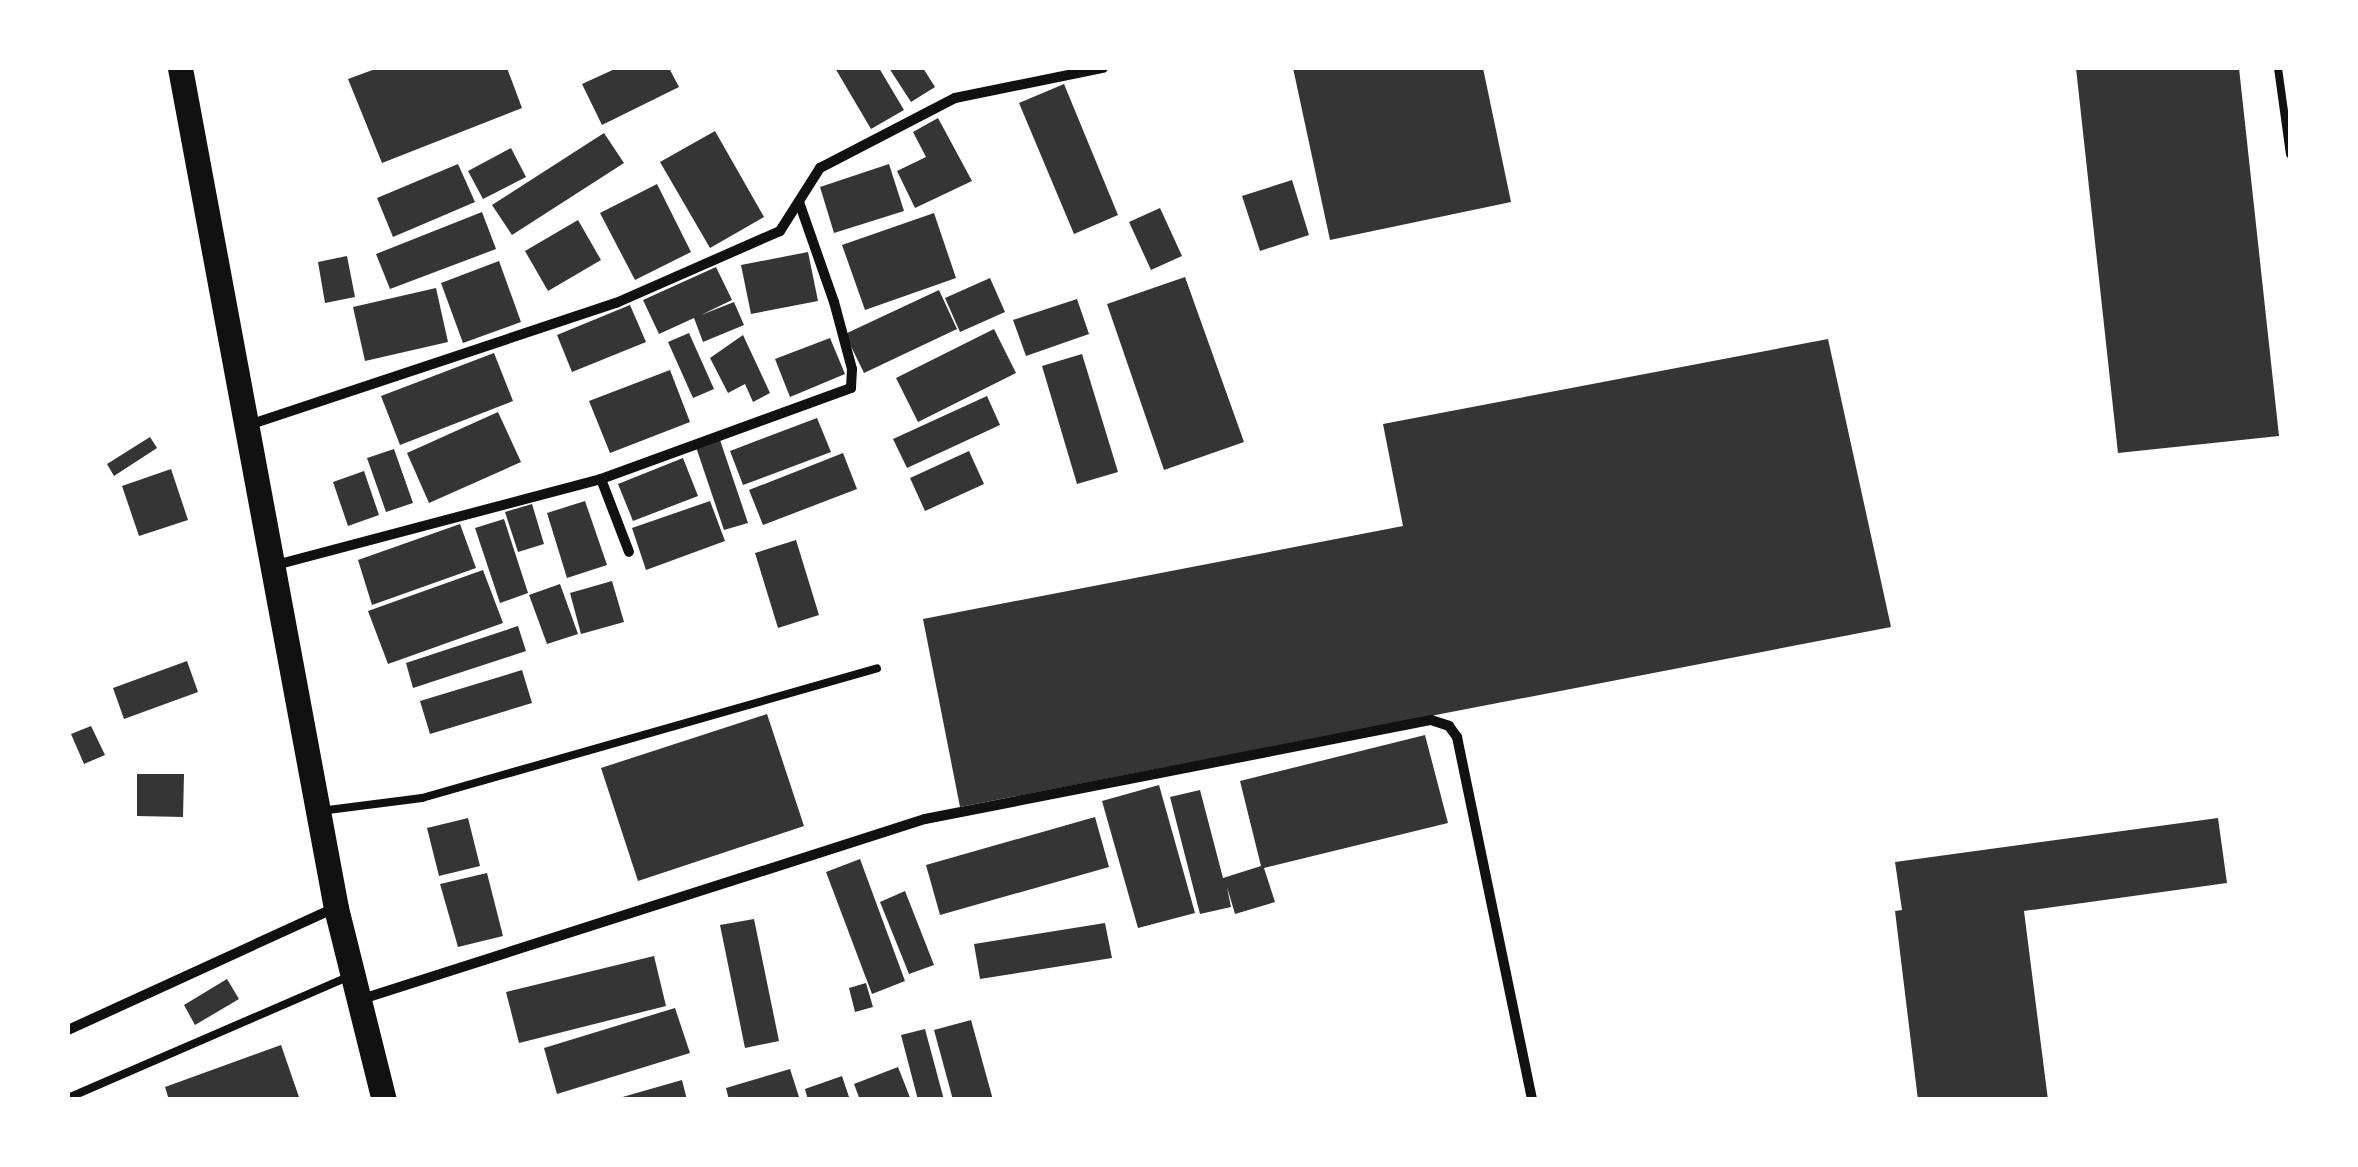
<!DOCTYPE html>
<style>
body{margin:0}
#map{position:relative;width:2358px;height:1167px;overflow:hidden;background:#fff;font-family:Arial,sans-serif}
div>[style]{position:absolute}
.building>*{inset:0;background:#353535}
.service>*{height:8px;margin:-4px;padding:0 4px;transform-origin:4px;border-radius:4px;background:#111}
.minor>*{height:10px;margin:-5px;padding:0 5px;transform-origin:5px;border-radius:5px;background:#111}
.primary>*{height:25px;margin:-12.5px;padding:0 12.5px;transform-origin:12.5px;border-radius:12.5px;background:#111}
span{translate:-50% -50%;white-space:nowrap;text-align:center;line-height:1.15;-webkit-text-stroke:10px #fff;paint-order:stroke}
.frame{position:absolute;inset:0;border:70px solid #fff;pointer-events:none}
</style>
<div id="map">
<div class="building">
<i style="clip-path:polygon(378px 68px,507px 68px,522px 108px,382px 163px,348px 79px)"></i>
<i style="clip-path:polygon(617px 68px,669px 68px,679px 87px,602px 125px,582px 84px)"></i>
<i style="clip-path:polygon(835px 68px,879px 68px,904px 110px,871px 129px)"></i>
<i style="clip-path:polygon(889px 68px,923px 68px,935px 87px,911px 102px)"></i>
<i style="clip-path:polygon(1293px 68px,1483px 68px,1511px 202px,1330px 240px)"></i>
<i style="clip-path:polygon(2076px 68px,2239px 68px,2279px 436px,2118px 453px)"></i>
<i style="clip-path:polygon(1064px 84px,1118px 215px,1074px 234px,1019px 103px)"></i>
<i style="clip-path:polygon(938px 118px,972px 181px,915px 208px,897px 171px,926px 157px,913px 132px)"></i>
<i style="clip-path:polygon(715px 131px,764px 217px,710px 248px,660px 162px)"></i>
<i style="clip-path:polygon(604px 133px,624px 163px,512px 235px,492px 205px)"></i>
<i style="clip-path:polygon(511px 148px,526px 177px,483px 199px,468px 171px)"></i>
<i style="clip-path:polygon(458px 164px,475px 202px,393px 237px,377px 198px)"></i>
<i style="clip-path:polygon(889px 164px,904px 211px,834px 233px,820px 187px)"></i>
<i style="clip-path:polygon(1292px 180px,1309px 235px,1260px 251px,1242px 196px)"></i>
<i style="clip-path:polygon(657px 184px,691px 252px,635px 280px,600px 213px)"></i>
<i style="clip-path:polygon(1160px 208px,1182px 256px,1151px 270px,1129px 222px)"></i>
<i style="clip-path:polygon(482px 212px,496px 249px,390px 289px,376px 254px)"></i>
<i style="clip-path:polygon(934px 213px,956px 278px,865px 310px,842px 245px)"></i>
<i style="clip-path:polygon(578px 220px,601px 260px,548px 291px,525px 251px)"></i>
<i style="clip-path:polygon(808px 252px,818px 301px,751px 314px,741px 265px)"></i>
<i style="clip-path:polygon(347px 256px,355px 297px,325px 303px,318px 262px)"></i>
<i style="clip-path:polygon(499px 261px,521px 322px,463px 343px,441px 283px)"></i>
<i style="clip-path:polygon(716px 267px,732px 300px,701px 315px,734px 302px,744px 325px,703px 342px,694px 318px,659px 334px,643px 300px)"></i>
<i style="clip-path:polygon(1185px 277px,1244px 442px,1164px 470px,1107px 304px)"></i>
<i style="clip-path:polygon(990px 278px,1005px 312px,960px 332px,945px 298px)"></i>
<i style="clip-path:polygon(436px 288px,448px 342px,365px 361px,353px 307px)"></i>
<i style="clip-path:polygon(939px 290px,957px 329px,864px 373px,845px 334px)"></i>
<i style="clip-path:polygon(1077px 299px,1089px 334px,1026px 356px,1013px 320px)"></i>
<i style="clip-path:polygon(630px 305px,646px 342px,572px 372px,557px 335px)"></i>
<i style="clip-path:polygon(994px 329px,1016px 373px,918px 422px,896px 378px)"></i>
<i style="clip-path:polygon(689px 333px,714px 389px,693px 398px,668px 342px)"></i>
<i style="clip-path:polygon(743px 335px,770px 393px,753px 402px,745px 384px,728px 393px,710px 358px)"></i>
<i style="clip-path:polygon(830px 338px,845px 374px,790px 397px,775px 359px)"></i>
<i style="clip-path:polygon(1828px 339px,1891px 627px,960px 807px,923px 619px,1403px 526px,1383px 424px)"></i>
<i style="clip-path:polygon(494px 353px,513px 401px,400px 445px,381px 396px)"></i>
<i style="clip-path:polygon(1082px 354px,1118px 472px,1077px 484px,1042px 366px)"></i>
<i style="clip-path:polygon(670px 370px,690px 422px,610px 453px,589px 401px)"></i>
<i style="clip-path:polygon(987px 396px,1000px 425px,907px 468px,893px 439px)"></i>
<i style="clip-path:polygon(498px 412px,521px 462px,429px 503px,407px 453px)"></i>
<i style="clip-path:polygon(817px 418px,831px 452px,743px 485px,730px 451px)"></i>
<i style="clip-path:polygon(150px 437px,157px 448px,114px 476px,107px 464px)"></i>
<i style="clip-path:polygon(720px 440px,748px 523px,724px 530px,696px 447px)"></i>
<i style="clip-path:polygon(394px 449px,413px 503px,386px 512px,367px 458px)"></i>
<i style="clip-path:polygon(969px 451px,984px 484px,925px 511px,910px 478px)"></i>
<i style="clip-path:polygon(843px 453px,857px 489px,763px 525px,749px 490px)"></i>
<i style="clip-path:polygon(683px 458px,698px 496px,633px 521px,618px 484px)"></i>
<i style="clip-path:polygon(171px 469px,188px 520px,139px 536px,122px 486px)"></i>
<i style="clip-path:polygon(364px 471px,379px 515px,348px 526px,333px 482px)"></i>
<i style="clip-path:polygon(585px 501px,607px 565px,567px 578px,547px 513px)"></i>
<i style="clip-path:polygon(710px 501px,725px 541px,646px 570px,632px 528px)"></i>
<i style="clip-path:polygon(532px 504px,544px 544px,518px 552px,505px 512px)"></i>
<i style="clip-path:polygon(504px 519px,528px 593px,500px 603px,475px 528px)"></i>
<i style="clip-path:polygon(460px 524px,476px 568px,372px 605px,358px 560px)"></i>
<i style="clip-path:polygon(796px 540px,819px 615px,778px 628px,755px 553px)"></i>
<i style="clip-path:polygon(483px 570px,503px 623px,388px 664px,368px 611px)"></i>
<i style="clip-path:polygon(612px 581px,624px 622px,581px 634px,570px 593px)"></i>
<i style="clip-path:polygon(560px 584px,578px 634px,547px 644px,529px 595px)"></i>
<i style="clip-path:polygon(518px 626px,526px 651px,413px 688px,406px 663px)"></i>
<i style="clip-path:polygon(187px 661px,198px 692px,124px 719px,113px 688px)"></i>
<i style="clip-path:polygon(522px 670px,532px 703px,430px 734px,420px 701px)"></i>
<i style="clip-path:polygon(767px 714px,804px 826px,638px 881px,601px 768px)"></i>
<i style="clip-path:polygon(91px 726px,105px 755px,84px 764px,71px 734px)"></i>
<i style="clip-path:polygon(1425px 735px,1448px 823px,1264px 868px,1275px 902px,1235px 914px,1227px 887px,1231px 907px,1200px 914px,1170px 797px,1200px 790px,1223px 878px,1261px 866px,1240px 781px)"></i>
<i style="clip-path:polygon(137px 774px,184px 774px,183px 817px,137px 816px)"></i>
<i style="clip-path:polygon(1159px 785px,1195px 913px,1138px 928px,1102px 801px)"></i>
<i style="clip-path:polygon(1095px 817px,1109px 867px,940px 915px,926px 865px)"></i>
<i style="clip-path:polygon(468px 818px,480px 866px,439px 876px,427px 828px)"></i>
<i style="clip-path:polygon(2218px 818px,2227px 883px,2024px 911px,2048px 1100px,1918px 1100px,1895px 911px,1902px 910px,1895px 862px)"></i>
<i style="clip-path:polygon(860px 859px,905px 981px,872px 994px,826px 872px)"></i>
<i style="clip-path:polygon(487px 873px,503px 936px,458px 947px,440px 884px)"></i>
<i style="clip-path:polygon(905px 891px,934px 965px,909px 974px,880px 902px)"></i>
<i style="clip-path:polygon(754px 919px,779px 1041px,745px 1048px,720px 925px)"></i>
<i style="clip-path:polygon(1105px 923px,1112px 958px,980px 979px,974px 944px)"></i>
<i style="clip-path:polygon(654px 956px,666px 1006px,519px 1043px,506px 992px)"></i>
<i style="clip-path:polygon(227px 979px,239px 999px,195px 1025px,184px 1005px)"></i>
<i style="clip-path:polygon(866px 983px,873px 1007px,855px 1012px,849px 988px)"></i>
<i style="clip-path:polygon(675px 1008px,690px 1053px,557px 1094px,544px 1048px)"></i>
<i style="clip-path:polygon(971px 1020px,993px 1100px,953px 1100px,934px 1030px)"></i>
<i style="clip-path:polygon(925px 1029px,944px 1100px,918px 1100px,901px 1035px)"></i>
<i style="clip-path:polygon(281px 1045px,300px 1100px,169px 1100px,165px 1087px)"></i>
<i style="clip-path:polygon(898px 1067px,911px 1100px,860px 1100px,854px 1084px)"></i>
<i style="clip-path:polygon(790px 1069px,800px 1100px,729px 1100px,726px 1088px)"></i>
<i style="clip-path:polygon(842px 1076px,850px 1100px,808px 1100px,805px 1089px)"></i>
<i style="clip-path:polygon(682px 1080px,687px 1100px,619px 1100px,619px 1098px)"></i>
</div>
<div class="service">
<i style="left:2278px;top:68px;width:87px;rotate:82.1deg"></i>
<i style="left:320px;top:811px;width:103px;rotate:-7.3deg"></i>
<i style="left:422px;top:798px;width:473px;rotate:-15.9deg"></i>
<i style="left:68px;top:1098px;width:305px;rotate:-23.4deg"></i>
</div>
<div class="minor">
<i style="left:249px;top:425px;width:387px;rotate:-18.4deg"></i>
<i style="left:616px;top:303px;width:179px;rotate:-23.7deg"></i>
<i style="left:780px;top:231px;width:75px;rotate:-57.6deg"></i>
<i style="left:820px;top:168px;width:152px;rotate:-27.4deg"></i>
<i style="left:955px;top:98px;width:151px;rotate:-11.5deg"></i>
<i style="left:601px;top:479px;width:266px;rotate:-20deg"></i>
<i style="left:851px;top:388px;width:19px;rotate:-87deg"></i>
<i style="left:852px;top:369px;width:69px;rotate:-105deg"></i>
<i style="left:834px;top:302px;width:106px;rotate:-109.3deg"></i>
<i style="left:272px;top:566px;width:340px;rotate:-14.8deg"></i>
<i style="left:601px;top:479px;width:78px;rotate:69deg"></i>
<i style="left:359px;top:1000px;width:594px;rotate:-17.73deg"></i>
<i style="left:925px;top:819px;width:516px;rotate:-11.07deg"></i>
<i style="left:1431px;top:720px;width:19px;rotate:18deg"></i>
<i style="left:1449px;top:726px;width:14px;rotate:54deg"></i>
<i style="left:1457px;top:737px;width:371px;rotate:78.3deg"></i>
<i style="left:68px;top:1030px;width:294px;rotate:-24.6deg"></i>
</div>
<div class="primary">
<i style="left:180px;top:68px;width:854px;rotate:79.48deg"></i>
<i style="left:336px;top:908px;width:198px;rotate:76deg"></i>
</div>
<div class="frame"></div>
</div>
